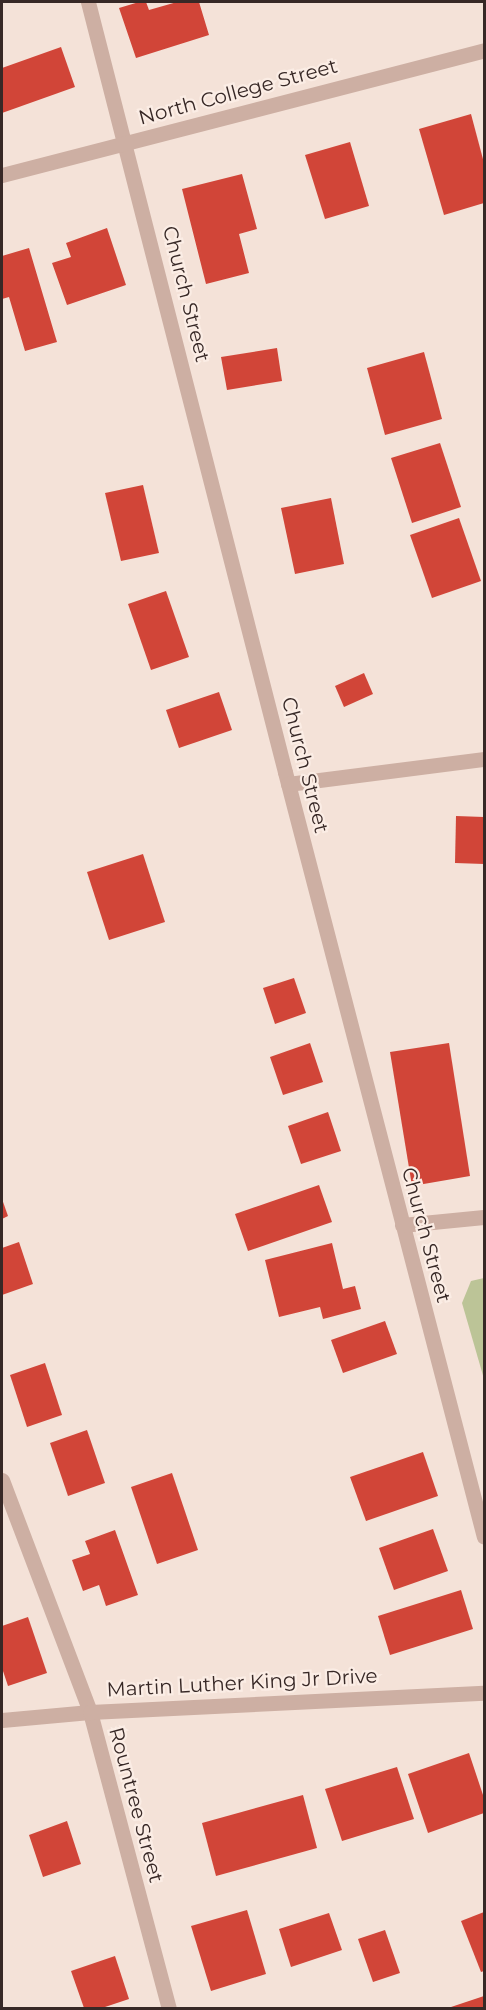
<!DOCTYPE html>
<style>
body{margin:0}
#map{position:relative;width:486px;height:2010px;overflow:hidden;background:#f4e2d8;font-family:Montserrat,sans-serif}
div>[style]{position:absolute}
.green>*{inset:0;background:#bcc497}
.building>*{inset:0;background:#d14538}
.minor>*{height:15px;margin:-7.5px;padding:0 7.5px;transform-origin:7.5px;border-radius:7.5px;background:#cdafa3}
span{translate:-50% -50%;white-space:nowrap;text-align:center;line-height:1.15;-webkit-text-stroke:4.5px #fbede5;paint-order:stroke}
.street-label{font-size:20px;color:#372826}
.frame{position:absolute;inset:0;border:3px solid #372826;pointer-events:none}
</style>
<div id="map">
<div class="green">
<i style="clip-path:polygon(484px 1278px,484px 1379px,462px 1303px,471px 1281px)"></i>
</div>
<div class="building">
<i style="clip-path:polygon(139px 2px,146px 2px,149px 10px,177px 2px,199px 2px,209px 35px,136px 58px,119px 8px)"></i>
<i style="clip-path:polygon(61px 47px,75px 87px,2px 113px,2px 68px)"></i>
<i style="clip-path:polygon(471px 114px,484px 163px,484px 203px,444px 215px,419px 129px)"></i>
<i style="clip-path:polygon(350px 142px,369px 206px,325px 219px,305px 155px)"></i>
<i style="clip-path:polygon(242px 174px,257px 229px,239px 234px,249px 273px,206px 284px,182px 189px)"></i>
<i style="clip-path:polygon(107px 228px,126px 285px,67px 305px,52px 263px,71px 257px,66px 243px)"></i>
<i style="clip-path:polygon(29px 248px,57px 342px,25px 351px,9px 297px,2px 299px,2px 256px)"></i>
<i style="clip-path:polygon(277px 348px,282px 381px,227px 390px,221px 357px)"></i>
<i style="clip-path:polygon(424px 352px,442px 419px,385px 435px,367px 368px)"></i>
<i style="clip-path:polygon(440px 443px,461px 507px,412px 523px,391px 458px)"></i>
<i style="clip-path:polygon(143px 485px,159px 553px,121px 561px,105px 493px)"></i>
<i style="clip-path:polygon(331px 498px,344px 564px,295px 574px,281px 508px)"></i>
<i style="clip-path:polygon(459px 518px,481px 581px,432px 598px,410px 535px)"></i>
<i style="clip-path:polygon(166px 591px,189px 657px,151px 670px,128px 604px)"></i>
<i style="clip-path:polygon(364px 673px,373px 694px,344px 707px,335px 686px)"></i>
<i style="clip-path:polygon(219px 692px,232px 730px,179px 748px,166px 710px)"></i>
<i style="clip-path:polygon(456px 816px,484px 817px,484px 864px,455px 863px)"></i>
<i style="clip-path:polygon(143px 854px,165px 922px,109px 940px,87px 872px)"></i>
<i style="clip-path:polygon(294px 978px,306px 1013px,275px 1024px,263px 988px)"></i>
<i style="clip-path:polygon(310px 1043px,323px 1082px,283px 1095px,270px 1057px)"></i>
<i style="clip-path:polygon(449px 1043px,470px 1176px,412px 1186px,390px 1052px)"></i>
<i style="clip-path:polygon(328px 1112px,341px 1151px,301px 1164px,288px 1126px)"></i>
<i style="clip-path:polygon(319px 1185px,332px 1222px,248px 1251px,235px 1214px)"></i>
<i style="clip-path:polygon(2px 1199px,8px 1216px,2px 1219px)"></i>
<i style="clip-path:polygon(19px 1242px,33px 1284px,2px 1295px,2px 1248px)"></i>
<i style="clip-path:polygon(332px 1243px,343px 1289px,355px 1286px,361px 1309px,323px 1319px,320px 1307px,279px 1317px,265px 1260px)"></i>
<i style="clip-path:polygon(385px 1321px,397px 1354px,343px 1373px,331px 1340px)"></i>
<i style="clip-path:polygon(45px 1363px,62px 1415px,27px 1427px,10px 1375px)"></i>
<i style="clip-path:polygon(87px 1430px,105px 1483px,68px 1496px,50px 1443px)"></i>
<i style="clip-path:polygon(423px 1452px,438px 1496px,366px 1521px,350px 1477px)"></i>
<i style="clip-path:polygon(172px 1473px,198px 1550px,157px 1564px,131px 1487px)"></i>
<i style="clip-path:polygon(433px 1529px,448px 1571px,394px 1590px,379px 1548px)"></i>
<i style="clip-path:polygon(115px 1530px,138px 1595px,106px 1606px,99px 1585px,83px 1591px,72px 1560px,90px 1554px,85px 1541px)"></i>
<i style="clip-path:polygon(461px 1590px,473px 1629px,390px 1655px,378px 1616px)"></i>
<i style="clip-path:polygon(28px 1617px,47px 1673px,8px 1686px,2px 1668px,2px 1626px)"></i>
<i style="clip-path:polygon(469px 1753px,484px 1798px,484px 1813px,428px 1833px,408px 1774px)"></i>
<i style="clip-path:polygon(397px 1767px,414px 1819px,342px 1841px,325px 1789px)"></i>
<i style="clip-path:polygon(303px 1795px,317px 1848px,216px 1876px,202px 1823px)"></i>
<i style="clip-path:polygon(67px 1821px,81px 1864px,43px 1877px,29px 1835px)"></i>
<i style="clip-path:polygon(247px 1910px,266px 1974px,211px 1991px,191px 1926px)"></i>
<i style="clip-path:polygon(484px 1912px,484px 1971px,481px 1972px,461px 1921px)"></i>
<i style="clip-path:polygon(329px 1913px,342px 1950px,291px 1967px,279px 1929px)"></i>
<i style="clip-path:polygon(385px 1930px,400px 1973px,373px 1982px,358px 1939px)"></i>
<i style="clip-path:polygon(115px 1956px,129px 1999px,102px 2008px,84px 2008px,71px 1971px)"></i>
<i style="clip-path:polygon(484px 1996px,484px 2008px,448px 2008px)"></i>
</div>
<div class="minor">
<i style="left:88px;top:2px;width:795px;rotate:75.65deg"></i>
<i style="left:285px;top:772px;width:790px;rotate:75.42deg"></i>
<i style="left:2px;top:175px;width:498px;rotate:-14.5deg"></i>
<i style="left:288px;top:784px;width:198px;rotate:-7.3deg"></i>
<i style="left:402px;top:1225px;width:82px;rotate:-5.6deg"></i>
<i style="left:2px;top:1480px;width:248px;rotate:69.2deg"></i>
<i style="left:90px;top:1712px;width:306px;rotate:75.1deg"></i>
<i style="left:2px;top:1720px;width:88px;rotate:-5.2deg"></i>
<i style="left:90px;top:1712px;width:394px;rotate:-2.8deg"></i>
</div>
<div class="street-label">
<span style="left:238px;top:92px;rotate:-15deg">North College Street</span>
<span style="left:186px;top:294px;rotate:76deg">Church Street</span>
<span style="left:305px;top:765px;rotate:76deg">Church Street</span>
<span style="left:426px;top:1235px;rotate:75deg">Church Street</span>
<span style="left:242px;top:1683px;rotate:-3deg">Martin Luther King Jr Drive</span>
<span style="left:136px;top:1805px;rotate:75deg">Rountree Street</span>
</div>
<div class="frame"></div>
</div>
